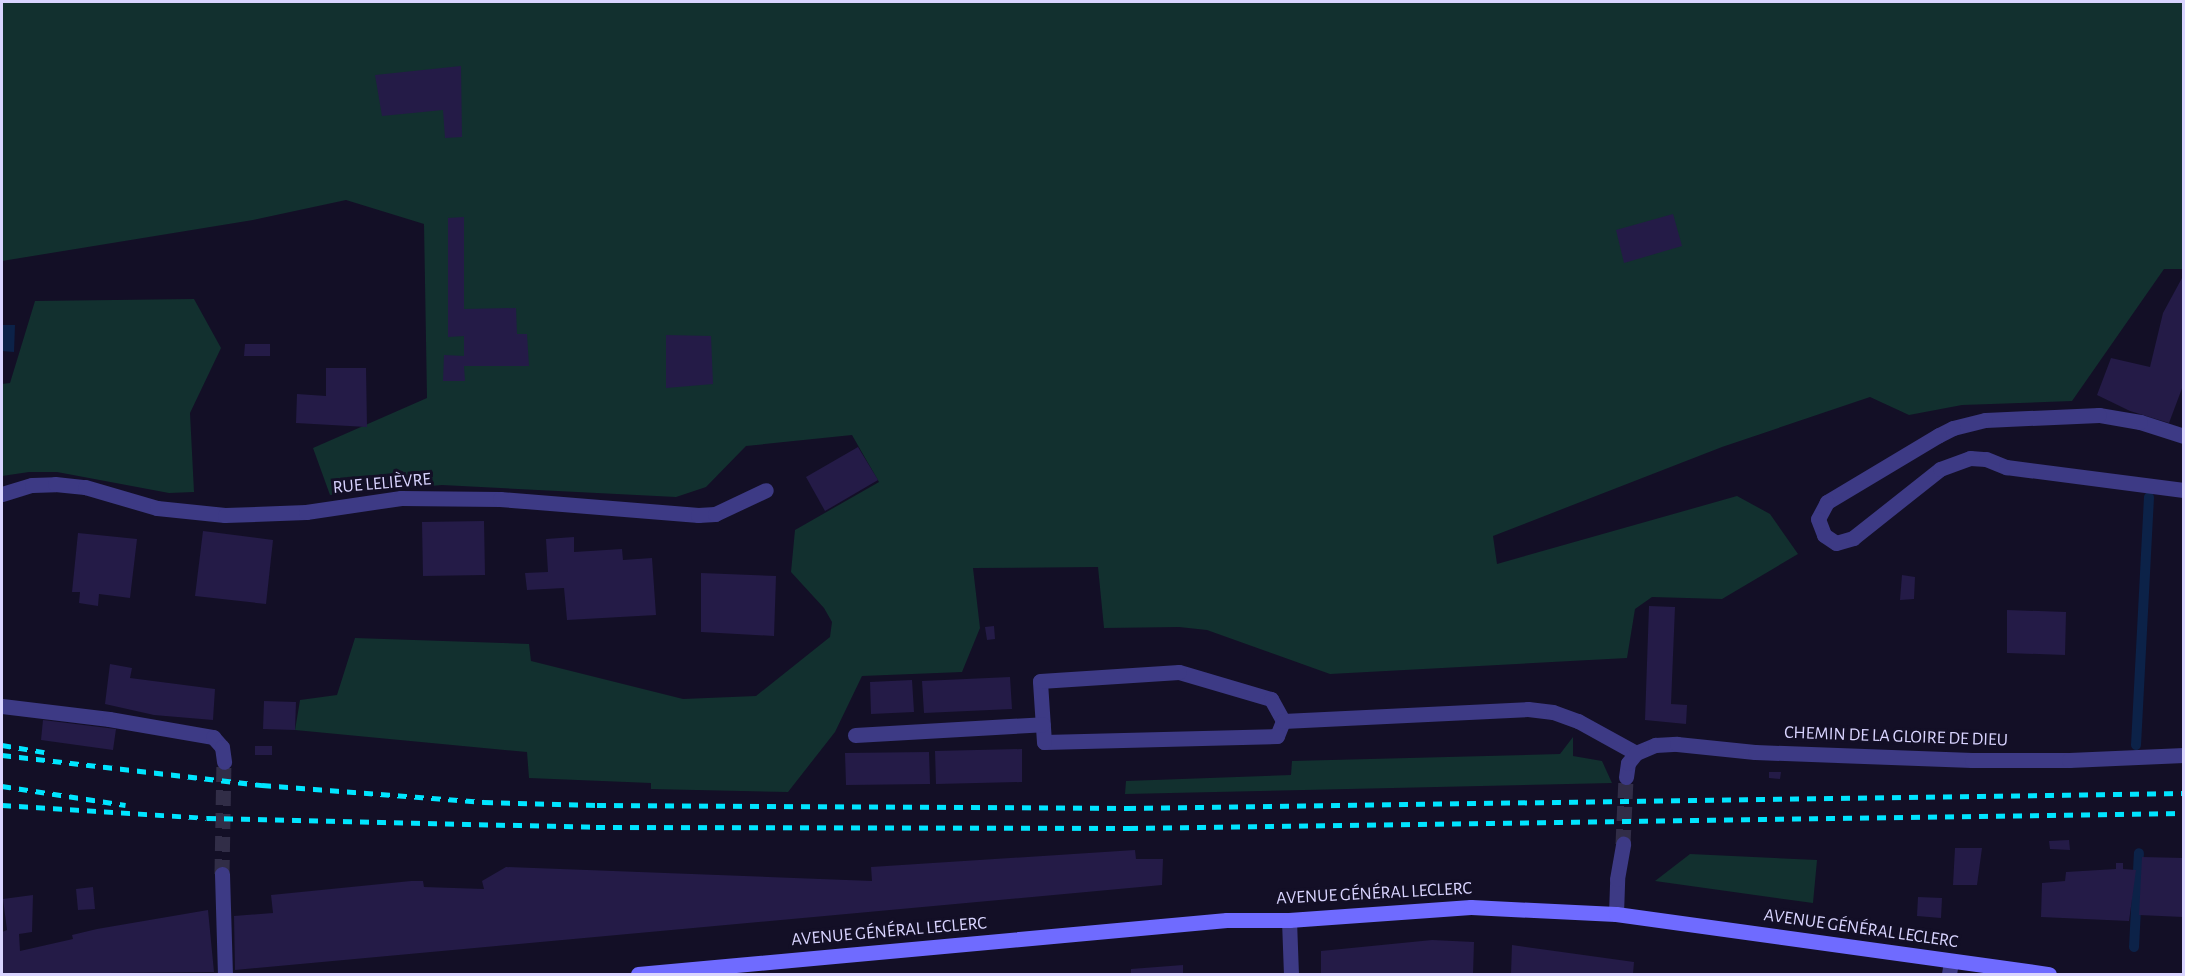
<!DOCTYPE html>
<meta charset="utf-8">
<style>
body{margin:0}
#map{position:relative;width:2185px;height:976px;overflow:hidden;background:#130f26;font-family:"Alegreya Sans",sans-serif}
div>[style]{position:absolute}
.green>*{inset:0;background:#12302f}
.water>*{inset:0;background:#0c2248}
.stream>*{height:10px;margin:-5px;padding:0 5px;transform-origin:5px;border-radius:5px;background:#0c2248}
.building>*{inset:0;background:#241b47}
.minor-tunnel>*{height:15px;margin-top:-7.5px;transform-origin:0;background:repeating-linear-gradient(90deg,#312d47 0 15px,transparent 0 23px)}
.service>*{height:15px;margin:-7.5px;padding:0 7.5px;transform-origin:7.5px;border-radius:7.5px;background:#3d3a85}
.minor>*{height:15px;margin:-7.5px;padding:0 7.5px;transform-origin:7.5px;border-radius:7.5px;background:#3d3a85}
.secondary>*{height:15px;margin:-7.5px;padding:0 7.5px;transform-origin:7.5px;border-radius:7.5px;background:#6f6bff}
.rail>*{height:4.5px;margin-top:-2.25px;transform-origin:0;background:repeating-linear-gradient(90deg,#00e5ff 0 9px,transparent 0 17px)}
span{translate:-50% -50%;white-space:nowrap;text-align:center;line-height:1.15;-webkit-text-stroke:6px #130f26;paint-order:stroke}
.street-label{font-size:18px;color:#d9d4ff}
.frame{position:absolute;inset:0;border:3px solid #d9d4ff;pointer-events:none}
</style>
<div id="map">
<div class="green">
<i style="clip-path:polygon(2px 2px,2183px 2px,2183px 269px,2164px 269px,2072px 401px,1962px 405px,1909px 415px,1870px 397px,1722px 447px,1493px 536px,1497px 564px,1737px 496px,1770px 514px,1798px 554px,1722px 599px,1652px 597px,1635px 609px,1627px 658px,1330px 674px,1207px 630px,1179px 627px,1104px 628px,1098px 567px,973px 568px,980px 628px,962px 672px,862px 676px,835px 732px,788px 792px,651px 789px,651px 783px,529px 778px,527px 752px,295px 730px,300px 700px,337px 695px,355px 638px,529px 644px,531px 661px,683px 699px,756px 696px,830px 637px,832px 622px,824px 608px,791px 572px,795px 530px,879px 482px,852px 435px,746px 446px,706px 487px,676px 497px,442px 485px,330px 495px,313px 448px,427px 398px,424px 224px,346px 200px,253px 220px,2px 261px)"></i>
<i style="clip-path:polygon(194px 299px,221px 348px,190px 413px,194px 492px,169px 493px,57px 472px,29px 472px,2px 476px,2px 384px,10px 383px,35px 301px)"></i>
<i style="clip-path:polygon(1573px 737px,1573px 756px,1602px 761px,1612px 783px,1125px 794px,1126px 781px,1291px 775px,1292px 761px,1560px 754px)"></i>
<i style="clip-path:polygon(1690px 854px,1817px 860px,1813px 903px,1655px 881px)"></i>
</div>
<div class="water">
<i style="clip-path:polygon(2px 325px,15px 325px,14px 352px,2px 351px)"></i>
</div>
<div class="stream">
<i style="left:2136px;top:745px;width:248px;rotate:-87deg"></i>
<i style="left:2134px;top:947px;width:94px;rotate:-87deg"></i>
</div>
<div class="building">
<i style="clip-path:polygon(461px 66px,462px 137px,445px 138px,443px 110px,382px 116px,375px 75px)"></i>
<i style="clip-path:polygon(1673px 214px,1682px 246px,1624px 263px,1616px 230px)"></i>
<i style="clip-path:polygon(464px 217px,464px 309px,516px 308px,517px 334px,527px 334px,529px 366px,464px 366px,465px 381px,443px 381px,444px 355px,464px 356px,464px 336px,448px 337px,448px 218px)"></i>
<i style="clip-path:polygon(2182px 278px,2184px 383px,2169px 423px,2130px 411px,2097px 395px,2111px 358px,2150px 367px,2163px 313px)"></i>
<i style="clip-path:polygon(666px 335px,711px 336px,713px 384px,666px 388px)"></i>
<i style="clip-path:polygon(245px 344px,270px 344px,270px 356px,244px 356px)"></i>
<i style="clip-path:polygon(326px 368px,366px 368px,367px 427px,296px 423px,297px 394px,326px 396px)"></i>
<i style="clip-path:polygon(858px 447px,878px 480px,825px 511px,806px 477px)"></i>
<i style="clip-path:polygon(484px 521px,485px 575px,423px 576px,422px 522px)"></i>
<i style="clip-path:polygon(203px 531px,273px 540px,266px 604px,195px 596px)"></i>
<i style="clip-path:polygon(78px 533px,137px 539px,130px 598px,99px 594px,98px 606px,79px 603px,80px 592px,72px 592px)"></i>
<i style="clip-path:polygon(574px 537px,574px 552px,622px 549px,623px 560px,652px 558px,656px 615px,567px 620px,564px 588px,527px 590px,525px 573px,548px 572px,546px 539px)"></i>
<i style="clip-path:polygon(701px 573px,776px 576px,774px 636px,701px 632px)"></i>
<i style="clip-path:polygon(1902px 575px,1915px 577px,1914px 599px,1900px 600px)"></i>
<i style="clip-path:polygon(1649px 606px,1675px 607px,1671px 704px,1687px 705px,1686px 724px,1645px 720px)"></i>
<i style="clip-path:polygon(2007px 610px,2066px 612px,2065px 655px,2007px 653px)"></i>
<i style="clip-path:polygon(994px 626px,995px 639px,987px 640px,985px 627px)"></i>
<i style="clip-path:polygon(110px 664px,132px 668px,130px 678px,215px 689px,213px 720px,154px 715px,105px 704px)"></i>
<i style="clip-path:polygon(1010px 677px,1012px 709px,924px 713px,922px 681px)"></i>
<i style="clip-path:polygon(912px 680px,914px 712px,871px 714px,870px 682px)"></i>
<i style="clip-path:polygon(264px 701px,296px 702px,295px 730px,263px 729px)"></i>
<i style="clip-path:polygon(43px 720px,116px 729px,113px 750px,41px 740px)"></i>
<i style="clip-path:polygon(255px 746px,272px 746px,272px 755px,255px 755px)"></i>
<i style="clip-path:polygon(1022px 749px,1022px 782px,936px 784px,935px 751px)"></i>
<i style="clip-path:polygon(929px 752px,930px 784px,846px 785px,845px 753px)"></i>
<i style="clip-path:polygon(1769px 772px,1781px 772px,1780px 779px,1769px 778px)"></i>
<i style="clip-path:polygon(2069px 840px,2070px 850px,2050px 849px,2049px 841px)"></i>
<i style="clip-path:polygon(1955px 848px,1982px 848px,1977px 885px,1953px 885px)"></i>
<i style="clip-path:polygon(1135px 850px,1136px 859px,1163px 859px,1162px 885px,235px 970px,234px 916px,273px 913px,271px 895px,411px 881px,423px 881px,424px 887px,484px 889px,482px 881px,506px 867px,872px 881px,871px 867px)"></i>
<i style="clip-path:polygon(2142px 857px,2184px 858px,2183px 917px,2139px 915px)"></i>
<i style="clip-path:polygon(2116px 863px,2123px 863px,2123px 869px,2136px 870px,2129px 921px,2041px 917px,2042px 883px,2065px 881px,2066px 872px,2116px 869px)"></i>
<i style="clip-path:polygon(93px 887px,95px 909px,78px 910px,76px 889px)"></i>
<i style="clip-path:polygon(33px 895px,32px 932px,19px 934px,20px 951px,73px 939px,72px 935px,97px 929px,208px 910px,214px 972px,2px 974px,2px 932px,7px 930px,3px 899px)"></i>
<i style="clip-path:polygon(1918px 897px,1942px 898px,1941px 918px,1917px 916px)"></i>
<i style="clip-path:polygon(1432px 940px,1474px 942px,1473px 974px,1321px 974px,1321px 951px)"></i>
<i style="clip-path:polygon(1512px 945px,1634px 962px,1633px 974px,1511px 974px)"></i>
<i style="clip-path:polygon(1183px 965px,1183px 974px,1131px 974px,1131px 969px)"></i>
</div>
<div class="minor-tunnel">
<i style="left:1623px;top:844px;width:67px;rotate:-87.4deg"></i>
<i style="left:222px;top:874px;width:112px;rotate:-89deg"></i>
</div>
<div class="service">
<i style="left:1179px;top:672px;width:96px;rotate:16.4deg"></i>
<i style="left:1271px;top:699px;width:25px;rotate:61deg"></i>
<i style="left:1283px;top:721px;width:16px;rotate:112deg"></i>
<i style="left:1277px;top:736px;width:233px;rotate:178.5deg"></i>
<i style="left:1044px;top:742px;width:61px;rotate:-93.8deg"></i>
<i style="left:1040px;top:681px;width:139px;rotate:-3.7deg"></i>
<i style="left:1283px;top:721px;width:245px;rotate:-2.8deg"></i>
<i style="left:1528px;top:709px;width:25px;rotate:7deg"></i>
<i style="left:1553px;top:712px;width:27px;rotate:20deg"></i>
<i style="left:1578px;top:721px;width:66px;rotate:28.9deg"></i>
<i style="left:855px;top:735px;width:188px;rotate:-3.3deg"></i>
</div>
<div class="minor">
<i style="left:2184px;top:436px;width:46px;rotate:-162.3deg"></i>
<i style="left:2140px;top:422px;width:42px;rotate:-170.3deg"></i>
<i style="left:2099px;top:415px;width:114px;rotate:177.5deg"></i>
<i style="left:1985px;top:420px;width:33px;rotate:166deg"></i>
<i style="left:1953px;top:428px;width:16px;rotate:153deg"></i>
<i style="left:1939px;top:435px;width:131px;rotate:149.1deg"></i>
<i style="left:1827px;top:502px;width:19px;rotate:118deg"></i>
<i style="left:1818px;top:519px;width:17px;rotate:69deg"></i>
<i style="left:1824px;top:535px;width:14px;rotate:34deg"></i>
<i style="left:1836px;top:543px;width:18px;rotate:-16deg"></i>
<i style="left:1853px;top:538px;width:111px;rotate:-38.4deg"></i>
<i style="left:1940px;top:469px;width:32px;rotate:-20deg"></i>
<i style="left:1970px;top:458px;width:16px;rotate:4deg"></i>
<i style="left:1986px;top:459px;width:22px;rotate:22deg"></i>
<i style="left:2006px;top:467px;width:179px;rotate:7.4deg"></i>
<i style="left:2px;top:494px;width:31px;rotate:-17deg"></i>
<i style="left:32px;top:485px;width:23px;rotate:-2deg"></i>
<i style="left:55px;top:484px;width:30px;rotate:6deg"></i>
<i style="left:85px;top:487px;width:75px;rotate:16.3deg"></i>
<i style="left:157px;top:508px;width:68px;rotate:5.9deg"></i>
<i style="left:225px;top:515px;width:81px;rotate:-2.1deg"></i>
<i style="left:306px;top:512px;width:96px;rotate:-8.4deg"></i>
<i style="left:401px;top:498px;width:99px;rotate:0.6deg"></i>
<i style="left:500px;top:499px;width:199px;rotate:4.6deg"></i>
<i style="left:698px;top:515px;width:17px;rotate:-3deg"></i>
<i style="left:715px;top:514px;width:56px;rotate:-25.2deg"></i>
<i style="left:2px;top:706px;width:108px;rotate:6.9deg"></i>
<i style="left:109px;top:719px;width:106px;rotate:9.8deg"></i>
<i style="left:213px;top:737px;width:13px;rotate:48deg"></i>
<i style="left:222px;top:747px;width:15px;rotate:82deg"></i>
<i style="left:1626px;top:777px;width:14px;rotate:-82deg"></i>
<i style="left:1628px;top:763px;width:13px;rotate:-51deg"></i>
<i style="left:1636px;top:753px;width:21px;rotate:-23deg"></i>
<i style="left:1655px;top:745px;width:22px;rotate:-3deg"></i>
<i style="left:1677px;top:744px;width:78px;rotate:5.9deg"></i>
<i style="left:1755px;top:752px;width:217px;rotate:2.1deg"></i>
<i style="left:1972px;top:760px;width:97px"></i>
<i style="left:2069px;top:760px;width:115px;rotate:-2.5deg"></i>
<i style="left:222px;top:874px;width:100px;rotate:88.3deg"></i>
<i style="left:1616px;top:914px;width:35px;rotate:-88deg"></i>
<i style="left:1617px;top:879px;width:36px;rotate:-80deg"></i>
<i style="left:1289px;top:920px;width:54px;rotate:87.9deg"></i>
<i style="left:1949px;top:974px;width:13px;rotate:-81deg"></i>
</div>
<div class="secondary">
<i style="left:638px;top:974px;width:591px;rotate:-5.24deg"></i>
<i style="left:1227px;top:920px;width:62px"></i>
<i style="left:1289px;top:920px;width:182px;rotate:-4.1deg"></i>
<i style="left:1471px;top:907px;width:145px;rotate:2.8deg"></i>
<i style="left:1616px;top:914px;width:437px;rotate:7.9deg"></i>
</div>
<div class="rail">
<i style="left:2px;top:745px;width:43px;rotate:9.5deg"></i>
<i style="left:2px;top:755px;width:262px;rotate:6.6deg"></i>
<i style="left:262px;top:785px;width:223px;rotate:4.4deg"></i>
<i style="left:484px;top:802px;width:113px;rotate:1.5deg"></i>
<i style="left:597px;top:805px;width:530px;rotate:0.32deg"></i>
<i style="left:1127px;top:808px;width:1057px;rotate:-0.81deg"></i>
<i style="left:2px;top:786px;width:125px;rotate:8.7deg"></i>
<i style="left:2px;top:805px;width:205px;rotate:3.6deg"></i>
<i style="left:207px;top:818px;width:389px;rotate:1.3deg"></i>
<i style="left:596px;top:827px;width:533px;rotate:0.11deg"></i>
<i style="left:1129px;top:828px;width:1055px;rotate:-0.81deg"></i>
</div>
<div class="street-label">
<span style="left:382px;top:484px;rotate:-5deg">RUE LELIÈVRE</span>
<span style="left:1896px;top:737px;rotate:2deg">CHEMIN DE LA GLOIRE DE DIEU</span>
<span style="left:1374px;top:894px;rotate:-3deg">AVENUE GÉNÉRAL LECLERC</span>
<span style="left:1861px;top:929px;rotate:8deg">AVENUE GÉNÉRAL LECLERC</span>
<span style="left:889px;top:932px;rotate:-5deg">AVENUE GÉNÉRAL LECLERC</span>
</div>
<div class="frame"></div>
</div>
